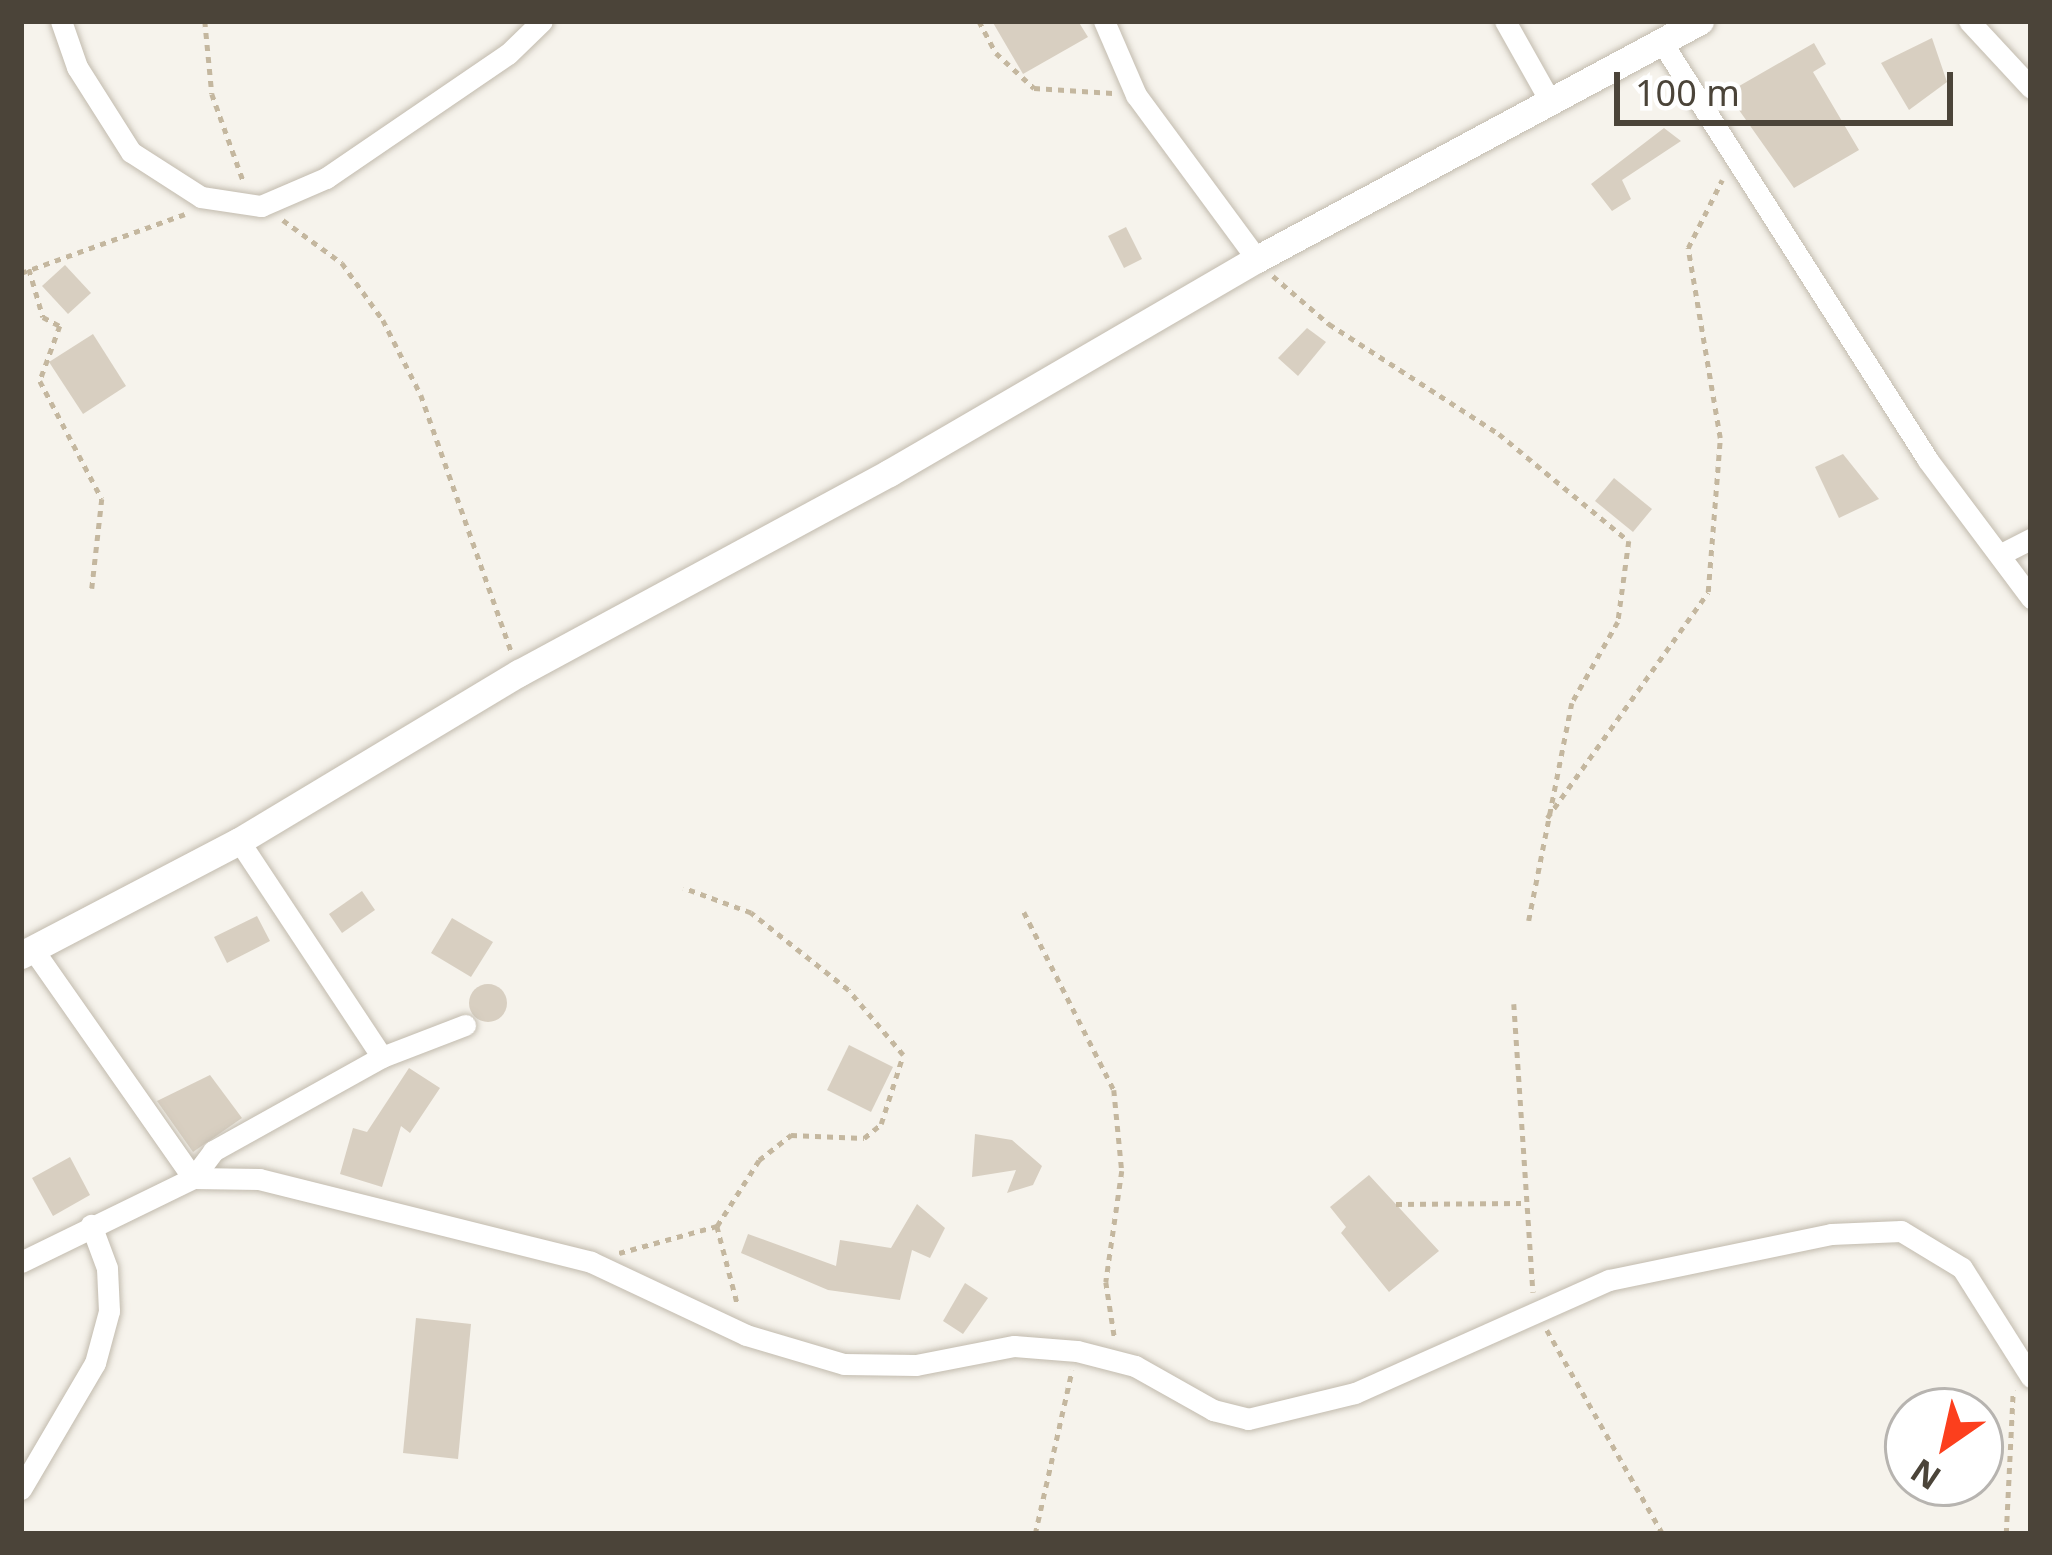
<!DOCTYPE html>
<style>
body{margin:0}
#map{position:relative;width:2052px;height:1555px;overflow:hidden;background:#f6f3ec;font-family:"Noto Sans",sans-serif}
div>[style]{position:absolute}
.building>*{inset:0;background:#d8cfc1}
.round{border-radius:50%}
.path>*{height:4.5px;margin-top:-2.25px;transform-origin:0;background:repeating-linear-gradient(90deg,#c4b79f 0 6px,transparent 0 12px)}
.roads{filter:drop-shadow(0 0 3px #c2bbae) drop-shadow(0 0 3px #c2bbae)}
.minor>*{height:21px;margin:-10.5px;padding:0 10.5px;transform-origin:10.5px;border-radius:10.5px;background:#fff}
.tertiary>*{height:27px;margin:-13.5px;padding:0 13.5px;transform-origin:13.5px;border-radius:13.5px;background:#fff}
span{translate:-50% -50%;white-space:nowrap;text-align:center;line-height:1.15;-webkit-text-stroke:12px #fff;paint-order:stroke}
.frame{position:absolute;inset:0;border:24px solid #4b4439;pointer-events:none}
.north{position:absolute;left:1884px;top:1387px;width:120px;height:120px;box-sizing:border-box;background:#fff;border:3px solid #b7b4b0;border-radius:50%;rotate:214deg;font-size:33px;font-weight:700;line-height:48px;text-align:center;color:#4b4439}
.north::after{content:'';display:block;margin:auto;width:42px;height:54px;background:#fc3f1d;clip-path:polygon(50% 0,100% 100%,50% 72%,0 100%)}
.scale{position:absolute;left:1614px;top:72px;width:339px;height:54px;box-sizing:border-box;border:6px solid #4b4439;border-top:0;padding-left:15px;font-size:36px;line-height:42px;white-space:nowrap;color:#4b4439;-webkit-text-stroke:9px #fff;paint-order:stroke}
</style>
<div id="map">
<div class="building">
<i style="clip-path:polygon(992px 21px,1078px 21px,1088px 37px,1023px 74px)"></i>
<i style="clip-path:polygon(1932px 38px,1947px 82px,1909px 110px,1881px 63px)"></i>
<i style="clip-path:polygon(1814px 43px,1826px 64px,1813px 72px,1859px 150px,1794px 188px,1727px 93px)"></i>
<i style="clip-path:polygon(1664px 128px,1681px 141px,1622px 180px,1631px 199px,1612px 211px,1591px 184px)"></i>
<i style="clip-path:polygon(1126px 227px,1142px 259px,1124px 268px,1108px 236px)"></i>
<i style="clip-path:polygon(65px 265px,91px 293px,68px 314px,42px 286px)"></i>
<i style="clip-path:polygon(1307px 328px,1326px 342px,1298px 376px,1278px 358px)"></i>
<i style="clip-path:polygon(93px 334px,126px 386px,83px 414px,49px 362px)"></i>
<i style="clip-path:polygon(1843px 454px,1879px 499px,1839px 518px,1815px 467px)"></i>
<i style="clip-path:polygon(1614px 478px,1652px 509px,1633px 532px,1595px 501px)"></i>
<i style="clip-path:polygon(362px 891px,375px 910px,342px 933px,329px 914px)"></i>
<i style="clip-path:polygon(257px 916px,270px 941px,227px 963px,214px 937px)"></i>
<i style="clip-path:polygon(452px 918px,493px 942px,471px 977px,431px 953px)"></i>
<i class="round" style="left:469px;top:984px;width:38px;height:38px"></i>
<i style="clip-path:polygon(849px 1045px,893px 1067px,871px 1112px,827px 1090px)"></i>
<i style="clip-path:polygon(409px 1068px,440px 1088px,410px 1133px,401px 1126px,382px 1187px,340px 1174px,353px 1128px,367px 1132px)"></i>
<i style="clip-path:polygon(210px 1075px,242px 1118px,193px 1152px,157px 1101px)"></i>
<i style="clip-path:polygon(975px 1134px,1012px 1140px,1042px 1166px,1033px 1185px,1007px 1193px,1016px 1170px,972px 1177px)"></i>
<i style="clip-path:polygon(70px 1157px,90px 1195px,53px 1216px,32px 1178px)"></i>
<i style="clip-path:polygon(1369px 1175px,1439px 1251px,1389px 1292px,1341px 1233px,1346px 1227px,1330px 1207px)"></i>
<i style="clip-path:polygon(917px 1204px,945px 1228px,930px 1258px,912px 1250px,900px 1300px,828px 1290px,741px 1253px,748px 1234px,836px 1266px,840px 1240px,891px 1248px)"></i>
<i style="clip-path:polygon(965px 1283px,988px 1298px,963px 1334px,943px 1321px)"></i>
<i style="clip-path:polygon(416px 1318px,471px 1324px,458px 1459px,403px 1453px)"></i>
</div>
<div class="path">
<i style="left:205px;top:21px;width:73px;rotate:84.5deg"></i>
<i style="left:212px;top:94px;width:95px;rotate:70.2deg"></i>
<i style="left:979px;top:21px;width:36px;rotate:62deg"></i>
<i style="left:996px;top:53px;width:52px;rotate:42.6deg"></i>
<i style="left:1034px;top:88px;width:79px;rotate:3.6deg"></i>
<i style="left:283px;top:220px;width:73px;rotate:36.1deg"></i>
<i style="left:342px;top:263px;width:70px;rotate:54.3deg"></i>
<i style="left:383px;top:320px;width:84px;rotate:63.1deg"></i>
<i style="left:421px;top:395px;width:271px;rotate:70.6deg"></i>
<i style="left:29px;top:269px;width:50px;rotate:73.7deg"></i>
<i style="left:43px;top:317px;width:19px;rotate:28deg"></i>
<i style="left:60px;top:326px;width:59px;rotate:110deg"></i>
<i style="left:40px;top:381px;width:133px;rotate:62.3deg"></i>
<i style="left:102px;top:499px;width:90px;rotate:96.4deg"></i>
<i style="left:21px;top:273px;width:174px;rotate:-19.8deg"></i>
<i style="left:1273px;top:276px;width:74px;rotate:40.6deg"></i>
<i style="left:1329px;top:324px;width:202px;rotate:32.9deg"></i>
<i style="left:1499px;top:434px;width:168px;rotate:39.5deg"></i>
<i style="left:1629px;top:541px;width:82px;rotate:97.7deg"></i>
<i style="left:1618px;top:622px;width:93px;rotate:119.6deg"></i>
<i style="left:1572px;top:703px;width:222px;rotate:101.2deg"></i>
<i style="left:1547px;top:818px;width:277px;rotate:-54.5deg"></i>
<i style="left:1708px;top:592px;width:154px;rotate:-85.5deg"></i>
<i style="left:1720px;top:438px;width:193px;rotate:-99.6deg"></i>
<i style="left:1688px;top:248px;width:76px;rotate:-63.4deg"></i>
<i style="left:1024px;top:912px;width:199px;rotate:63.2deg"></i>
<i style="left:1114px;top:1090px;width:81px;rotate:84.4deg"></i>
<i style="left:1122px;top:1171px;width:112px;rotate:98.2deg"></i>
<i style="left:1106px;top:1282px;width:59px;rotate:81.2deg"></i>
<i style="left:1514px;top:1004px;width:289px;rotate:86.2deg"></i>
<i style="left:1396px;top:1204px;width:125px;rotate:-0.5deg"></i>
<i style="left:717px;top:1226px;width:83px;rotate:75.3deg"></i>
<i style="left:619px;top:1253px;width:102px;rotate:-15.4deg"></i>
<i style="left:717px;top:1226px;width:78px;rotate:-57.5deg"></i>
<i style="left:759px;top:1160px;width:41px;rotate:-38deg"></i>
<i style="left:791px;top:1135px;width:73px;rotate:2.4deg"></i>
<i style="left:864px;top:1138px;width:22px;rotate:-39deg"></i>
<i style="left:881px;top:1124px;width:72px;rotate:-72.3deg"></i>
<i style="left:903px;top:1055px;width:85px;rotate:-130.2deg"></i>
<i style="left:848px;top:990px;width:124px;rotate:-141.6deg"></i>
<i style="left:751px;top:913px;width:72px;rotate:-159.8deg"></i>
<i style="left:1547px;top:1330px;width:235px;rotate:60.4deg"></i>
<i style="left:1035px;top:1534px;width:168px;rotate:-77.3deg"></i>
<i style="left:2006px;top:1534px;width:144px;rotate:-87.2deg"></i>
</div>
<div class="roads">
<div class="minor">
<i style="left:61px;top:21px;width:49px;rotate:70.8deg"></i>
<i style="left:77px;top:67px;width:101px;rotate:57.6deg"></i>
<i style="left:131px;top:152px;width:83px;rotate:32.7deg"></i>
<i style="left:201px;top:197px;width:61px;rotate:8.5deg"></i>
<i style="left:261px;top:206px;width:71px;rotate:-23.3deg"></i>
<i style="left:326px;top:178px;width:220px;rotate:-34.3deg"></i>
<i style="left:508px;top:54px;width:47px;rotate:-44.1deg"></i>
<i style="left:1104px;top:21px;width:81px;rotate:66.6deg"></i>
<i style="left:1136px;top:95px;width:204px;rotate:53.6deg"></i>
<i style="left:1505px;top:21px;width:90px;rotate:60.6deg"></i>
<i style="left:1969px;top:21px;width:91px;rotate:47.2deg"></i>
<i style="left:1661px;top:41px;width:495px;rotate:57.5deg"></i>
<i style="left:1927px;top:459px;width:174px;rotate:53.2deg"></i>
<i style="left:2001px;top:554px;width:34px;rotate:-27deg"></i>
<i style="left:239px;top:841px;width:259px;rotate:56.5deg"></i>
<i style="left:32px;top:948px;width:281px;rotate:55deg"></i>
<i style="left:193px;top:1178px;width:34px;rotate:-53deg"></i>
<i style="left:213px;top:1151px;width:193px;rotate:-29.1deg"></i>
<i style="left:382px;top:1057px;width:89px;rotate:-21.1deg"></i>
<i style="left:21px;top:1262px;width:191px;rotate:-26deg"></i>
<i style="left:193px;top:1178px;width:66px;rotate:0.9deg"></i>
<i style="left:259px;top:1179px;width:342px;rotate:14deg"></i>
<i style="left:591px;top:1262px;width:171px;rotate:25.2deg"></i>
<i style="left:746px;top:1335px;width:102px;rotate:16.5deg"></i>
<i style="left:844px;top:1364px;width:72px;rotate:0.8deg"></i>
<i style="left:916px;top:1365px;width:100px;rotate:-11deg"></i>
<i style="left:1014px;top:1346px;width:63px;rotate:4.5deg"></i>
<i style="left:1077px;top:1351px;width:60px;rotate:14.5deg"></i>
<i style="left:1135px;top:1366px;width:90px;rotate:29.4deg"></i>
<i style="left:1213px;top:1410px;width:36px;rotate:14deg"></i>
<i style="left:1248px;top:1419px;width:110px;rotate:-13.7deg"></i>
<i style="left:1355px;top:1393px;width:278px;rotate:-24deg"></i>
<i style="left:1609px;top:1280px;width:227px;rotate:-11.7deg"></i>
<i style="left:1831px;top:1234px;width:70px;rotate:-2.5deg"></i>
<i style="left:1901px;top:1231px;width:71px;rotate:31.2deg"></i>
<i style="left:1962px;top:1268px;width:129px;rotate:57.7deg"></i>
<i style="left:21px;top:1489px;width:146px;rotate:-59.6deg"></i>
<i style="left:95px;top:1363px;width:54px;rotate:-74.9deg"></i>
<i style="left:109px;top:1311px;width:43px;rotate:-92.7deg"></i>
<i style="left:107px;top:1268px;width:46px;rotate:-110.4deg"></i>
</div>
<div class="tertiary">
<i style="left:21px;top:955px;width:246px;rotate:-27.6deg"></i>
<i style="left:239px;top:841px;width:327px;rotate:-31deg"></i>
<i style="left:519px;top:673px;width:421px;rotate:-28.4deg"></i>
<i style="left:889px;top:473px;width:426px;rotate:-30.2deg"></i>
<i style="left:1257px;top:259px;width:503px;rotate:-28.25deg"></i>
</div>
</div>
<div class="frame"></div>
<div class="north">N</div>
<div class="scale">100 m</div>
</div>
